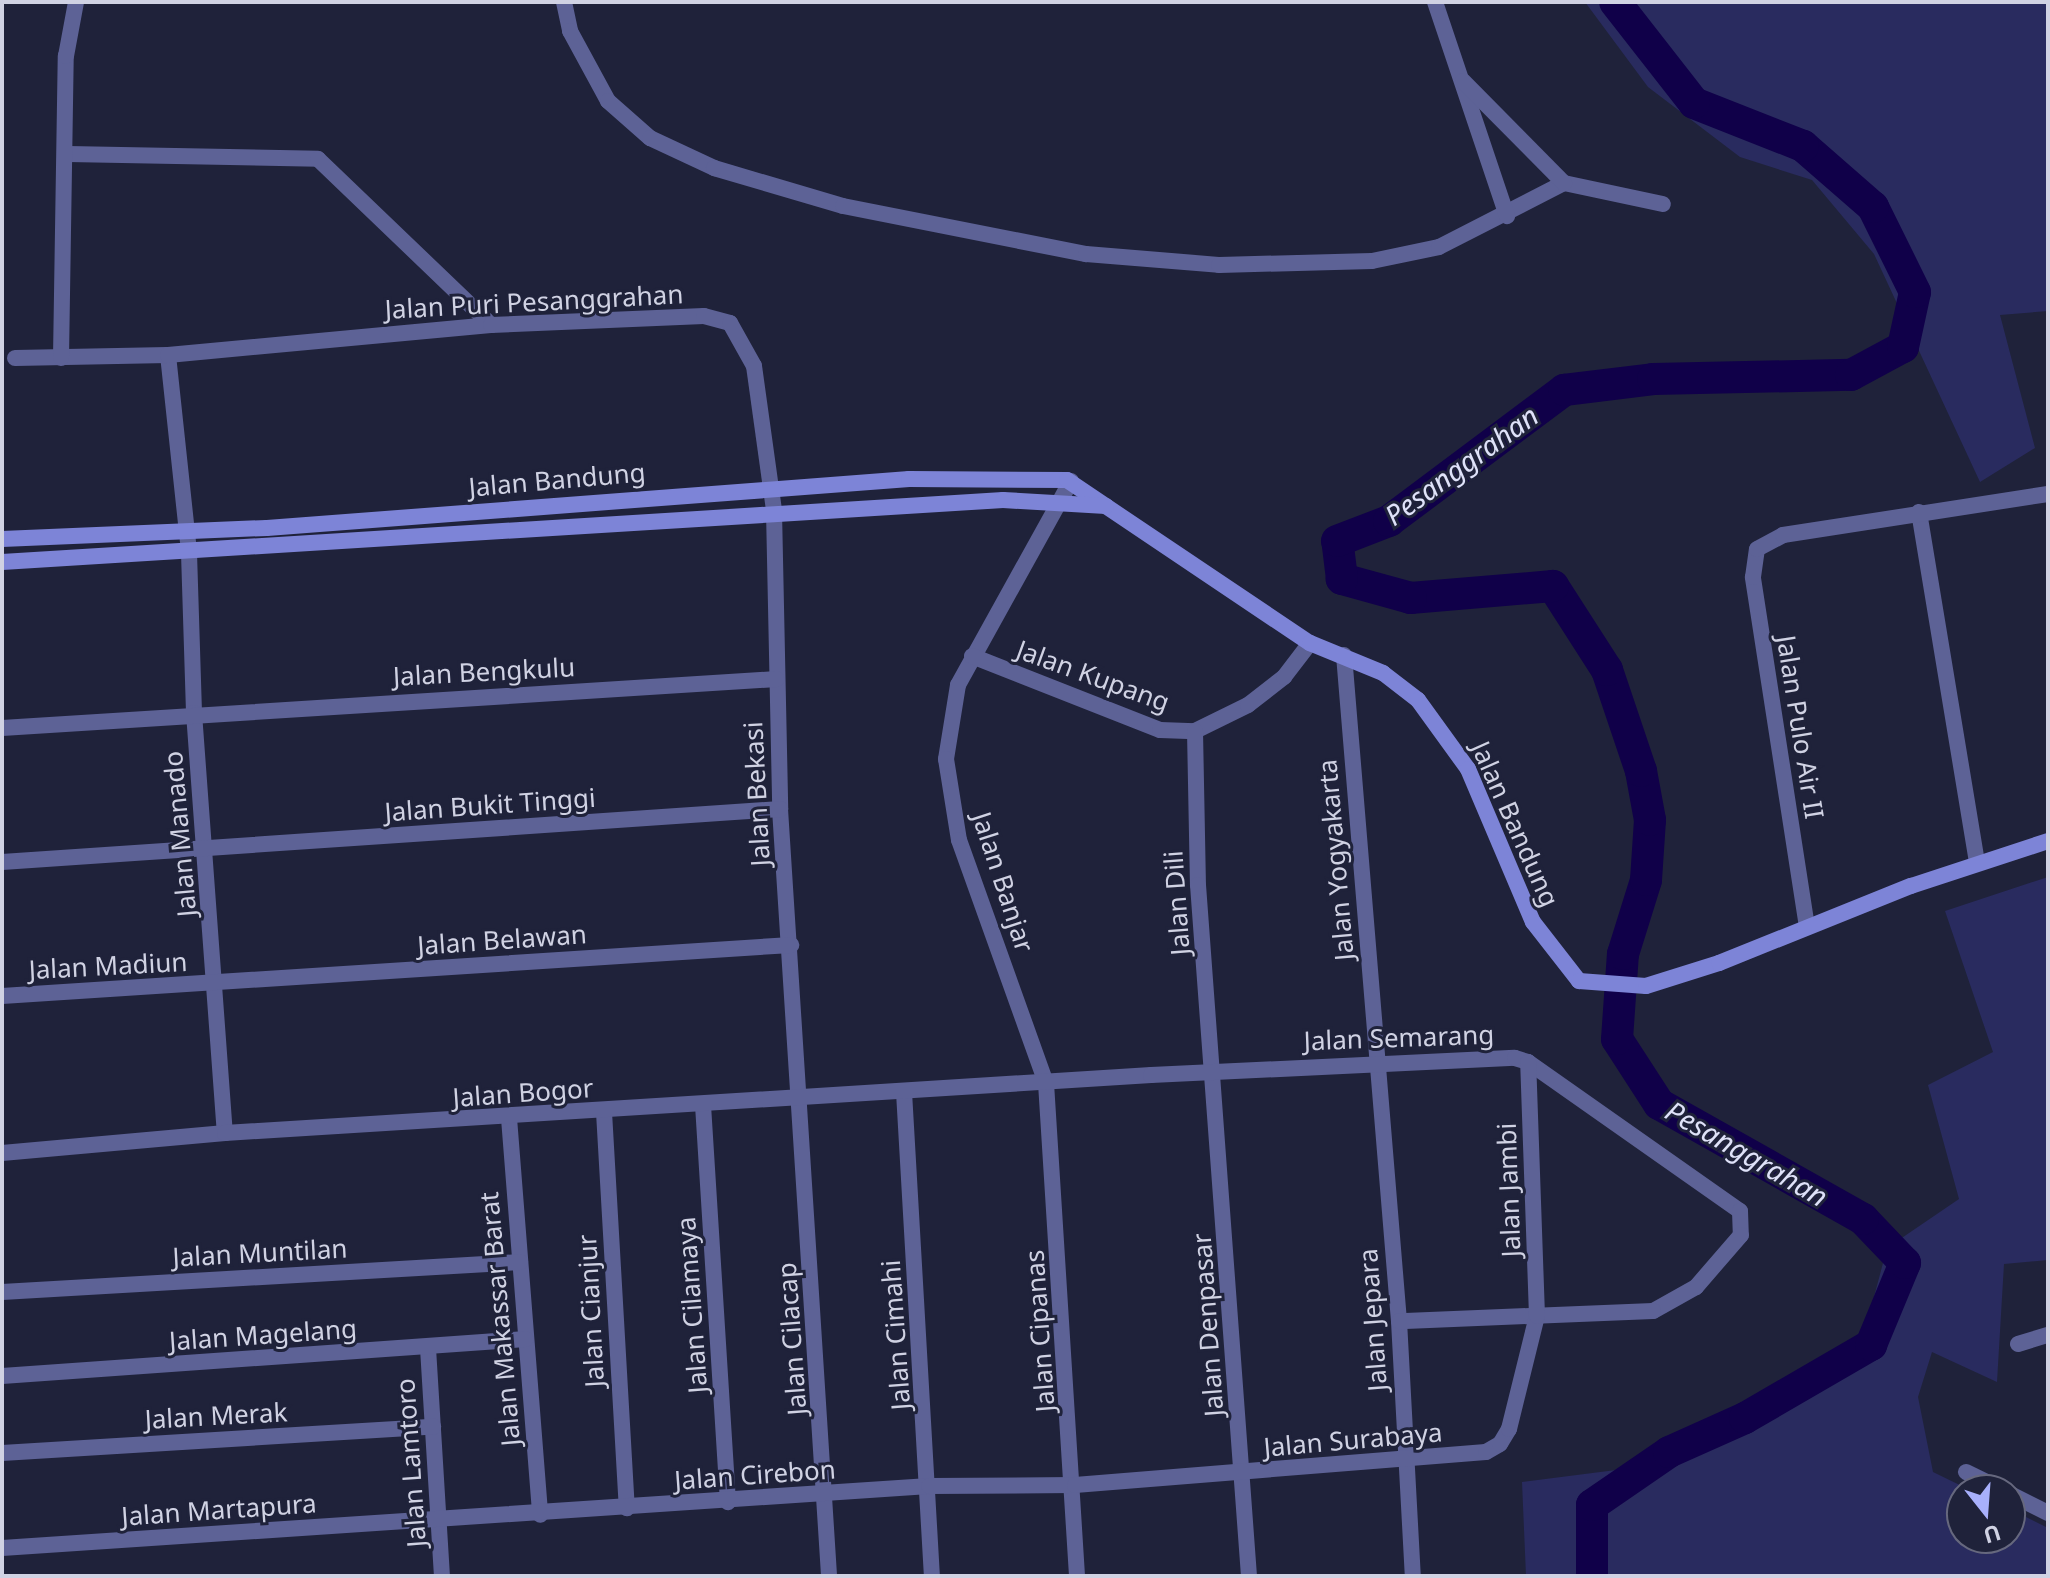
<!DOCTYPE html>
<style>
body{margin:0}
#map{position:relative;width:2050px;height:1578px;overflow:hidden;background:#1f223a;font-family:"Noto Sans",sans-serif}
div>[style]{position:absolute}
.green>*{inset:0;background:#292b5f}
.river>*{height:32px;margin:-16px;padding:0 16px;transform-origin:16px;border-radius:16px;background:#100049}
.street>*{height:16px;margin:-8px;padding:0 8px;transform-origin:8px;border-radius:8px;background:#5d6296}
.secondary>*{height:16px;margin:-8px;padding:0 8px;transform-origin:8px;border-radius:8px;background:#7d84d7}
span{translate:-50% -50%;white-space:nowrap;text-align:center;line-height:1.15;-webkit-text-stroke:6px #1f223a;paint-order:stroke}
.street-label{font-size:26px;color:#d0d2e3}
.water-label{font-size:28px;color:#dfe2f9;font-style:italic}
.frame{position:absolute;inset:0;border:4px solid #d0d2e3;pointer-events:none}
.north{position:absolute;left:1946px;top:1474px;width:80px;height:80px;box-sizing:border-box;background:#1f223a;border:2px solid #66687e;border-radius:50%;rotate:163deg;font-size:22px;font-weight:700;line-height:32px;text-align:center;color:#d0d2e3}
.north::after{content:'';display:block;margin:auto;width:28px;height:36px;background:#a8b0fc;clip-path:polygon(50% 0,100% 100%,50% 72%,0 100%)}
</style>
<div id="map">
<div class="green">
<i style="clip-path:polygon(1585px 2px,2048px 2px,2048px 311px,2000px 315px,2035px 448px,1980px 482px,1874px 254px,1812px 180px,1740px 157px,1648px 87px)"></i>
<i style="clip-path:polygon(2048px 877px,2048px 1260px,2004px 1264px,1997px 1382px,1932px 1352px,1918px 1397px,1933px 1472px,1970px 1490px,1962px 1490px,1962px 1538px,2010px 1538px,2010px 1509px,2048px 1528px,2048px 1576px,1526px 1576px,1522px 1482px,1616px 1470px,1749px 1414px,1862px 1342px,1887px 1248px,1959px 1199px,1928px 1085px,1993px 1052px,1945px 911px)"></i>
</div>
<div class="river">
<i style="left:1592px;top:1576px;width:71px;rotate:-90deg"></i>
<i style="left:1592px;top:1505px;width:93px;rotate:-34.5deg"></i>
<i style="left:1669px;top:1452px;width:83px;rotate:-24.1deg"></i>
<i style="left:1745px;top:1418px;width:146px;rotate:-30.1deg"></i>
<i style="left:1871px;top:1345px;width:89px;rotate:-67.5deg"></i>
<i style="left:1905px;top:1263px;width:61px;rotate:-133.7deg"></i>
<i style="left:1863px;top:1219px;width:234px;rotate:-150.6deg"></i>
<i style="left:1659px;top:1104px;width:77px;rotate:-122.9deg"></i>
<i style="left:1617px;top:1039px;width:85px;rotate:-86deg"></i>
<i style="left:1623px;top:954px;width:77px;rotate:-72.7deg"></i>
<i style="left:1646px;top:880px;width:60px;rotate:-86.2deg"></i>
<i style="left:1650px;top:820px;width:50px;rotate:-100.4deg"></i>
<i style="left:1641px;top:771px;width:107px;rotate:-108.6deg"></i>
<i style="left:1607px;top:670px;width:100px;rotate:-122.7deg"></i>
<i style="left:1553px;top:586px;width:143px;rotate:175.2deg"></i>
<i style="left:1411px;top:598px;width:72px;rotate:-164.6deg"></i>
<i style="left:1342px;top:579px;width:38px;rotate:-97deg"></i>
<i style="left:1337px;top:541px;width:56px;rotate:-21deg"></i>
<i style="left:1389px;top:521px;width:219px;rotate:-36.8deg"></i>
<i style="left:1564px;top:390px;width:90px;rotate:-7deg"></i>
<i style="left:1653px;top:379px;width:198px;rotate:-1.2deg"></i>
<i style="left:1851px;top:375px;width:59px;rotate:-28.3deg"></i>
<i style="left:1903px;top:347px;width:56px;rotate:-77.7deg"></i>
<i style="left:1915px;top:292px;width:95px;rotate:-116.3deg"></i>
<i style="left:1873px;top:207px;width:93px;rotate:-138.9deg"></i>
<i style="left:1803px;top:146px;width:117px;rotate:-158.5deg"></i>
<i style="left:1694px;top:103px;width:128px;rotate:-128deg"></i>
</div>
<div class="street">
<i style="left:564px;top:2px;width:30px;rotate:78deg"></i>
<i style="left:570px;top:31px;width:80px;rotate:61.5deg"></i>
<i style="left:608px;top:101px;width:56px;rotate:41.4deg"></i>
<i style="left:650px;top:138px;width:71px;rotate:25.1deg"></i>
<i style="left:714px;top:168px;width:134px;rotate:16.4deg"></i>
<i style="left:843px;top:206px;width:248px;rotate:11.2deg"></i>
<i style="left:1086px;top:254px;width:133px;rotate:4.7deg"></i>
<i style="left:1219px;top:265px;width:153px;rotate:-1.5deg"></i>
<i style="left:1372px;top:261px;width:68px;rotate:-11.8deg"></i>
<i style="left:1439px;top:247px;width:140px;rotate:-27.1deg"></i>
<i style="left:1564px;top:183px;width:101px;rotate:12deg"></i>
<i style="left:1435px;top:2px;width:226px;rotate:71.4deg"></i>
<i style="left:1463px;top:81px;width:144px;rotate:45.3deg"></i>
<i style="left:68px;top:154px;width:250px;rotate:1.1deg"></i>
<i style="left:318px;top:159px;width:240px;rotate:43.8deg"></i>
<i style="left:168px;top:355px;width:199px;rotate:83.9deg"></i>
<i style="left:189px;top:553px;width:160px;rotate:88.2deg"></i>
<i style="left:194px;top:713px;width:421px;rotate:85.8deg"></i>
<i style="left:15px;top:358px;width:153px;rotate:-1.1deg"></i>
<i style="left:168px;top:355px;width:324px;rotate:-5.3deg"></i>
<i style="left:491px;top:325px;width:213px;rotate:-2.4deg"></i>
<i style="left:704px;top:316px;width:27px;rotate:15deg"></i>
<i style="left:730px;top:323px;width:49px;rotate:60.8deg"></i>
<i style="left:754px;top:366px;width:146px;rotate:82.1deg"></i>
<i style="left:774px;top:511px;width:298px;rotate:88.8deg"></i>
<i style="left:780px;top:809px;width:769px;rotate:86.34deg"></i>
<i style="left:61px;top:358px;width:302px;rotate:-89.1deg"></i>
<i style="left:66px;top:56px;width:55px;rotate:-79.5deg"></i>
<i style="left:1071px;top:481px;width:233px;rotate:119deg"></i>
<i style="left:958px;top:685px;width:75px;rotate:99.2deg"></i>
<i style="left:946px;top:759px;width:82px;rotate:80.9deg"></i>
<i style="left:959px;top:840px;width:258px;rotate:70.3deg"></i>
<i style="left:1046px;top:1083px;width:494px;rotate:86.4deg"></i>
<i style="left:1919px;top:512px;width:355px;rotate:80.6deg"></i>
<i style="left:1344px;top:655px;width:668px;rotate:85.28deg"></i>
<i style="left:1399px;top:1321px;width:255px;rotate:86.9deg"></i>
<i style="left:972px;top:656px;width:202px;rotate:21.5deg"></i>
<i style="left:1160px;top:730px;width:35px;rotate:2deg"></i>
<i style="left:1195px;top:731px;width:59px;rotate:-26.1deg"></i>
<i style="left:1248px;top:705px;width:46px;rotate:-37.9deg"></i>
<i style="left:1284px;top:677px;width:43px;rotate:-52.6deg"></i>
<i style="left:2px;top:728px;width:776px;rotate:-3.62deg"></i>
<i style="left:1195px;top:731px;width:154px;rotate:88.9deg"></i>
<i style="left:1198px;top:885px;width:693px;rotate:85.78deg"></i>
<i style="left:2px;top:862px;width:780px;rotate:-3.9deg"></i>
<i style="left:1807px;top:927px;width:354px;rotate:-98.8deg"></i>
<i style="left:1753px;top:577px;width:28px;rotate:-82deg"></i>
<i style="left:1757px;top:549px;width:30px;rotate:-28deg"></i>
<i style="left:1783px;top:535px;width:268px;rotate:-8.8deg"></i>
<i style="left:2px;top:996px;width:791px;rotate:-3.7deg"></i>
<i style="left:904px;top:1092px;width:485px;rotate:86.7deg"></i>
<i style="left:703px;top:1105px;width:398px;rotate:86.4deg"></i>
<i style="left:604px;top:1112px;width:397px;rotate:86.7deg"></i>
<i style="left:509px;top:1118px;width:398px;rotate:85.5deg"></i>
<i style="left:2px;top:1153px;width:224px;rotate:-5.1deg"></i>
<i style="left:225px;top:1133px;width:928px;rotate:-3.58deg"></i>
<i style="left:1151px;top:1075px;width:364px;rotate:-2.7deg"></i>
<i style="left:1515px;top:1058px;width:14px;rotate:17deg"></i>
<i style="left:1528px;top:1062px;width:259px;rotate:35.1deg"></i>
<i style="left:1740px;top:1211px;width:24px;rotate:88deg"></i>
<i style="left:1741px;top:1235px;width:69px;rotate:130.9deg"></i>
<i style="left:1696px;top:1287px;width:49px;rotate:150.8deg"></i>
<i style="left:1653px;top:1311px;width:254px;rotate:177.7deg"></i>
<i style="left:2px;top:1292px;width:519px;rotate:-3.31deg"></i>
<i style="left:2018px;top:1344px;width:31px;rotate:-17deg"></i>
<i style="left:428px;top:1348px;width:228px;rotate:86.5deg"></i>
<i style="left:2px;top:1376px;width:525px;rotate:-4.04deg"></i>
<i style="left:2px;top:1453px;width:432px;rotate:-3.5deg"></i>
<i style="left:1966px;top:1472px;width:41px;rotate:25.9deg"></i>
<i style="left:2010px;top:1494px;width:42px;rotate:26.6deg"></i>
<i style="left:2px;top:1548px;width:929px;rotate:-3.83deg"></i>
<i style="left:929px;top:1486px;width:146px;rotate:-0.4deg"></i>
<i style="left:1075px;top:1485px;width:412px;rotate:-4.6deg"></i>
<i style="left:1486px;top:1452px;width:16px;rotate:-30deg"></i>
<i style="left:1500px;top:1444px;width:17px;rotate:-59deg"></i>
<i style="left:1509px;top:1429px;width:116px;rotate:-76.1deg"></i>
<i style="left:1537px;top:1316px;width:254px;rotate:-92deg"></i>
</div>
<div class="secondary">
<i style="left:2px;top:539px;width:265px;rotate:-2.4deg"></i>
<i style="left:267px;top:528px;width:644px;rotate:-4.36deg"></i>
<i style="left:909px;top:479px;width:158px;rotate:0.4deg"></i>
<i style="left:1067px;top:480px;width:293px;rotate:33.9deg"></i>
<i style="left:1310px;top:643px;width:79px;rotate:22.3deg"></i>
<i style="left:1383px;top:673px;width:44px;rotate:37.6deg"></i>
<i style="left:1418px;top:700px;width:85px;rotate:54.1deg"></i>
<i style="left:1468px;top:769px;width:166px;rotate:67deg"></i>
<i style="left:1533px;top:922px;width:75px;rotate:52.1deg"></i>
<i style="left:1579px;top:981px;width:67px;rotate:4.3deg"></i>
<i style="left:1646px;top:986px;width:77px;rotate:-17.5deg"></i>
<i style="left:1719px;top:963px;width:207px;rotate:-21.9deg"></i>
<i style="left:1911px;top:886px;width:144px;rotate:-18.2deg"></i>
<i style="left:2px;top:562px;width:1003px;rotate:-3.54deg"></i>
<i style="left:1003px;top:500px;width:103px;rotate:3.3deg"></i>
</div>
<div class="street-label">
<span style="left:534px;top:302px;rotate:-3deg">Jalan Puri Pesanggrahan</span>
<span style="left:557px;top:480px;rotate:-5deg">Jalan Bandung</span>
<span style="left:484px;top:672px;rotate:-3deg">Jalan Bengkulu</span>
<span style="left:1093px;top:676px;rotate:20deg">Jalan Kupang</span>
<span style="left:1800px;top:727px;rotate:81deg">Jalan Pulo Air II</span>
<span style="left:757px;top:794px;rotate:-93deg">Jalan Bekasi</span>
<span style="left:490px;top:805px;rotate:-4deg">Jalan Bukit Tinggi</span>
<span style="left:1515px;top:824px;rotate:66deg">Jalan Bandung</span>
<span style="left:180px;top:834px;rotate:-95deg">Jalan Manado</span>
<span style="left:1336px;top:860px;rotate:-95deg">Jalan Yogyakarta</span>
<span style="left:1003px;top:882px;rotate:72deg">Jalan Banjar</span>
<span style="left:1177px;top:903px;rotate:-94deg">Jalan Dili</span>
<span style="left:502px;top:940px;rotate:-4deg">Jalan Belawan</span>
<span style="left:108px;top:966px;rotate:-3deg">Jalan Madiun</span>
<span style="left:1399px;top:1038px;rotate:-2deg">Jalan Semarang</span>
<span style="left:523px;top:1093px;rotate:-4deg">Jalan Bogor</span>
<span style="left:1509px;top:1190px;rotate:-92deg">Jalan Jambi</span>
<span style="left:260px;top:1253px;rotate:-3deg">Jalan Muntilan</span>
<span style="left:692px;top:1305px;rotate:-94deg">Jalan Cilamaya</span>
<span style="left:591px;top:1311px;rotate:-93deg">Jalan Cianjur</span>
<span style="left:500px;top:1319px;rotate:-95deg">Jalan Makassar Barat</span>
<span style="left:1373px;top:1320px;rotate:-94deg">Jalan Jepara</span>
<span style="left:1208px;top:1325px;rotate:-94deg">Jalan Denpasar</span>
<span style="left:1040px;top:1331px;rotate:-94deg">Jalan Cipanas</span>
<span style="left:263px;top:1335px;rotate:-4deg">Jalan Magelang</span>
<span style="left:896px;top:1335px;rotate:-94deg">Jalan Cimahi</span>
<span style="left:792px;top:1339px;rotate:-94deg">Jalan Cilacap</span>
<span style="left:216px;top:1416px;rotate:-3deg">Jalan Merak</span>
<span style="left:1353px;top:1440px;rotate:-5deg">Jalan Surabaya</span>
<span style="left:411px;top:1463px;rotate:-94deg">Jalan Lamtoro</span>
<span style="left:755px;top:1475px;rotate:-4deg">Jalan Cirebon</span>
<span style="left:219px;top:1510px;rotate:-4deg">Jalan Martapura</span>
</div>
<div class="water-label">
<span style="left:1461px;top:465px;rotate:-36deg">Pesanggrahan</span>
<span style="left:1747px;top:1153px;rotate:30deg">Pesanggrahan</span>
</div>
<div class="frame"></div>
<div class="north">U</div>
</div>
